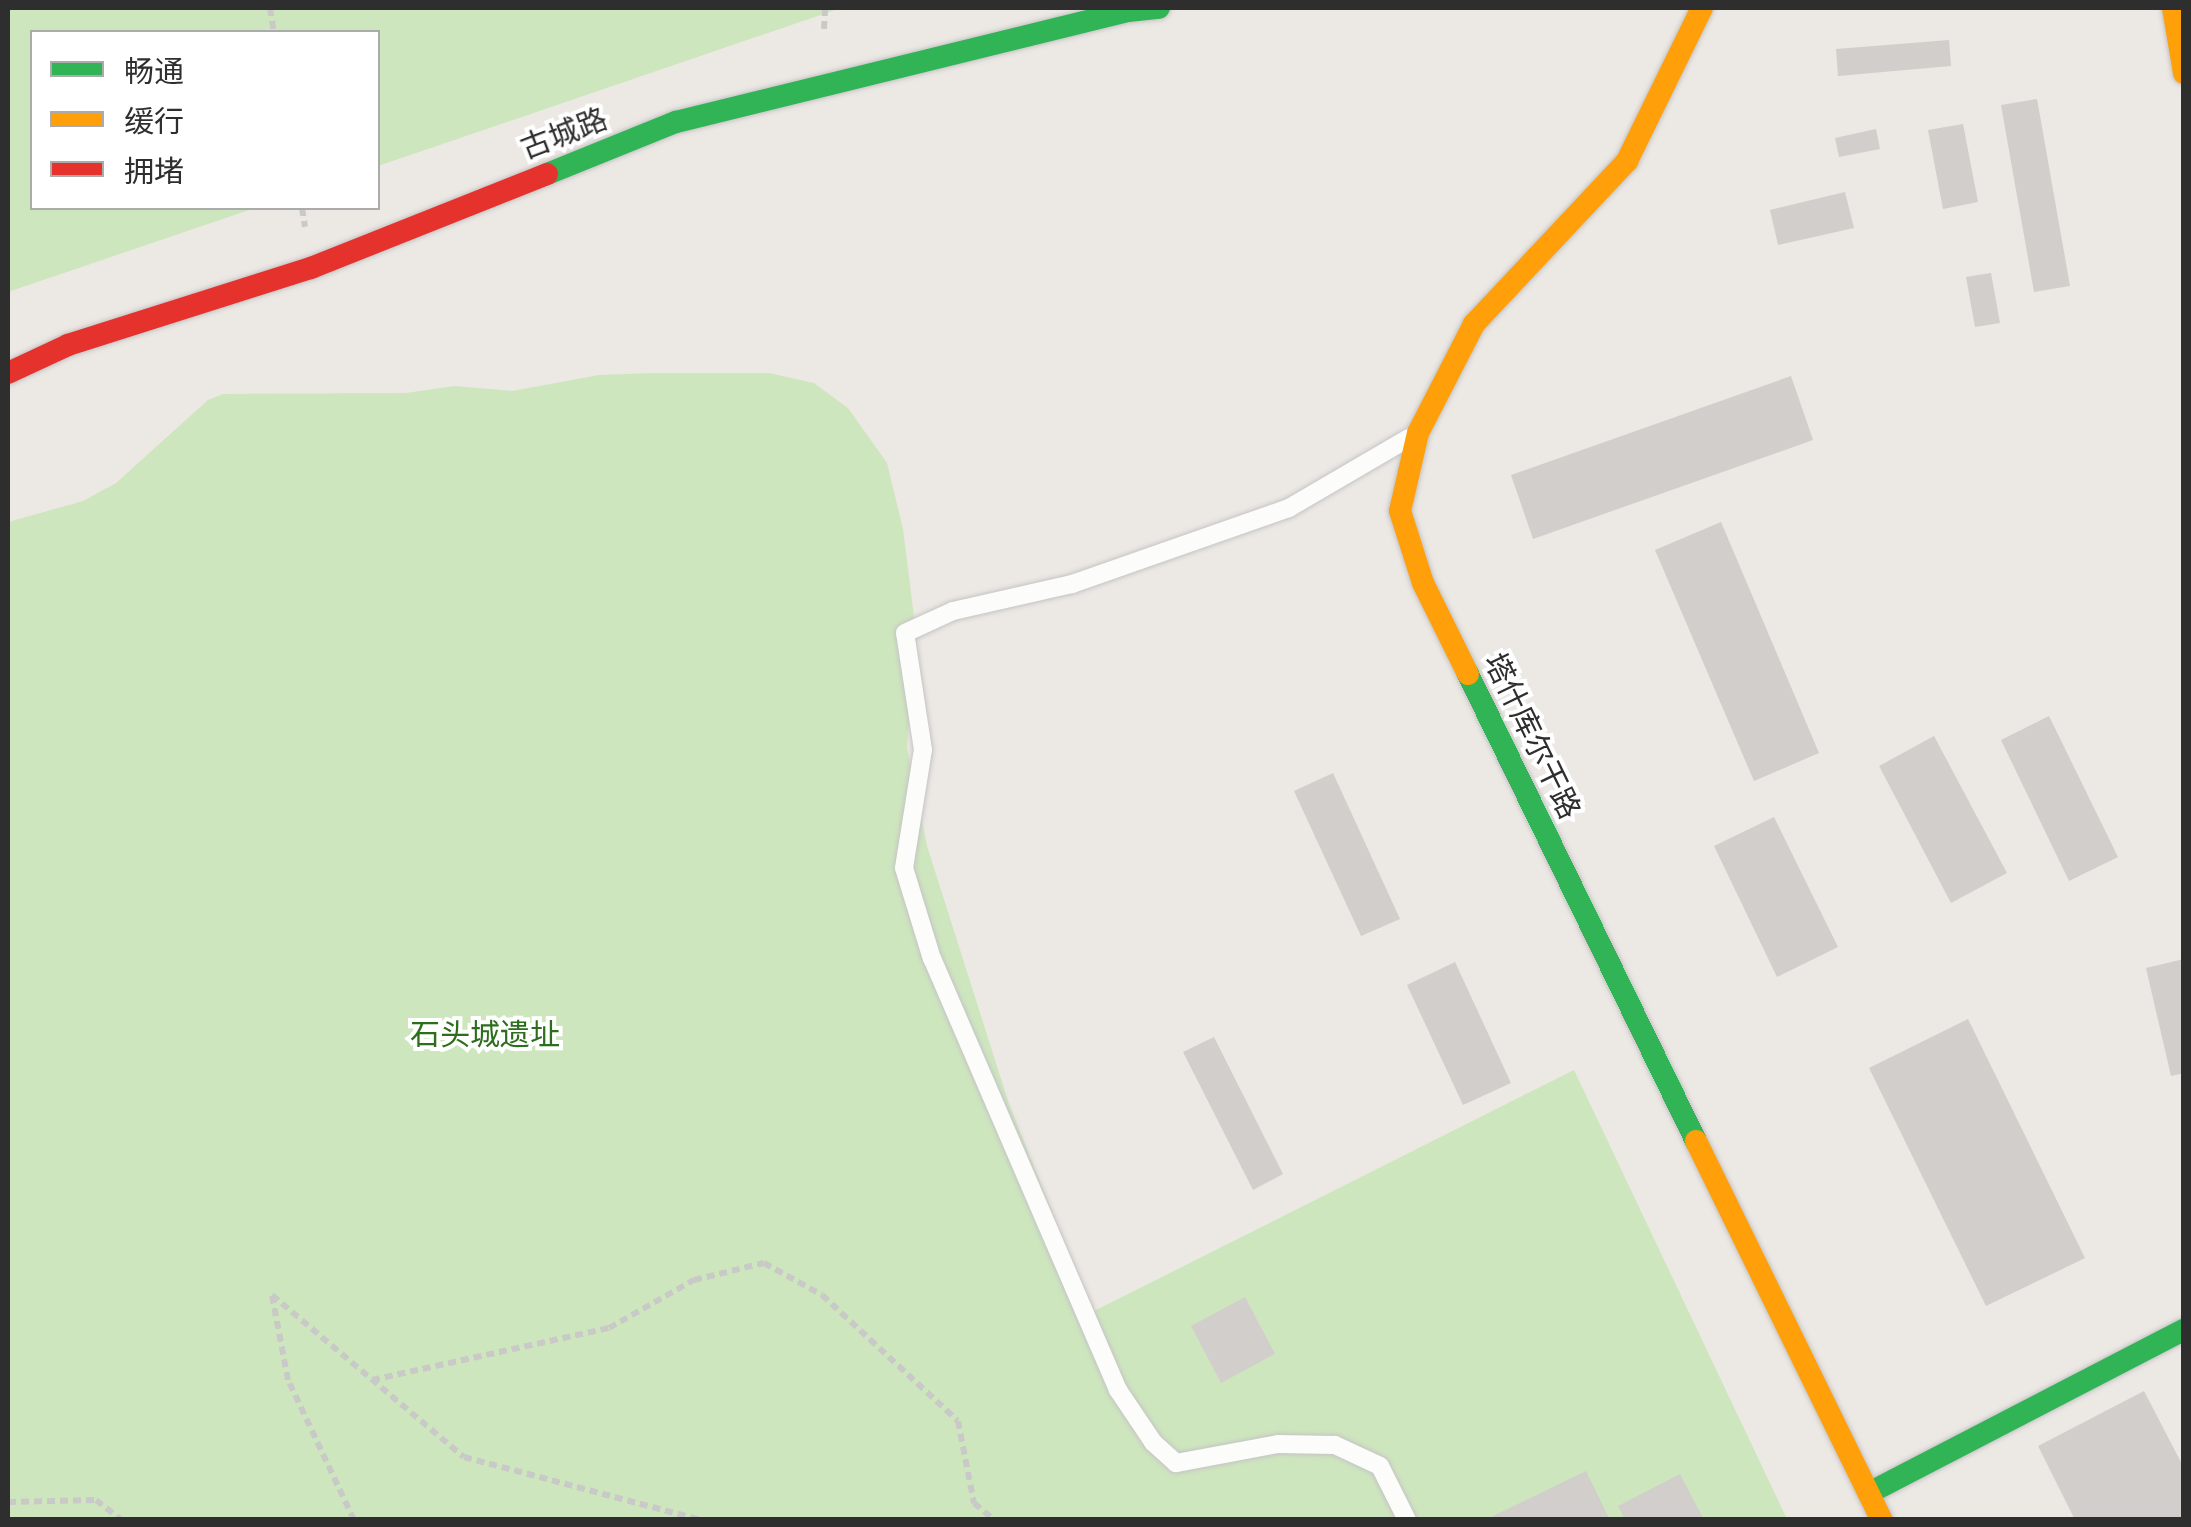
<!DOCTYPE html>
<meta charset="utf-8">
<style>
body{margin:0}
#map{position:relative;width:2191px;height:1527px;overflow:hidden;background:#ece8e4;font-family:"Fira Sans","Noto Sans SC",sans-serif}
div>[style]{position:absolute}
.green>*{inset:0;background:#cee6be}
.building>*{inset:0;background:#d1cecb}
.path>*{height:6px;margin-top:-3px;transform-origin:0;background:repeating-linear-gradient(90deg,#c9c9c8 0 8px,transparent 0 13px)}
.roads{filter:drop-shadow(0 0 2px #c5c4c5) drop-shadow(0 0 2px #c5c4c5)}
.lane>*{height:18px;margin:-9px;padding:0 9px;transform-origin:9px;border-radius:9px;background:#fcfcfb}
.fast>*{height:22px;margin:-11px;padding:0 11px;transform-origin:11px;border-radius:11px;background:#30b455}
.slow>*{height:22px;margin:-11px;padding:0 11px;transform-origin:11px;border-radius:11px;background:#ff9f0a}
.jam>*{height:22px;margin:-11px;padding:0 11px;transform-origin:11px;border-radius:11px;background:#e5322d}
span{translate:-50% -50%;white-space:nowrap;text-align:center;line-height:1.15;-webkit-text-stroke:8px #fff;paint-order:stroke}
.street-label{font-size:30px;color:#2e2e2e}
.park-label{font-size:30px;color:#2c6e1b}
.frame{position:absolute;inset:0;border:10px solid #2e2e2e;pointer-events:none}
.legend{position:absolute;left:30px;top:30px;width:350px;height:180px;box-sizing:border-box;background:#fff;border:2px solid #ababab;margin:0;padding:12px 18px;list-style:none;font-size:30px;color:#2e2e2e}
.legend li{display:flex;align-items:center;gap:20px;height:50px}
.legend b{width:50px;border:2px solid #ababab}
</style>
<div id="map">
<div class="green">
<i style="clip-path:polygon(8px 8px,841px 8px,378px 166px,378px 32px,32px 32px,32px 208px,255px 208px,8px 292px)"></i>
<i style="clip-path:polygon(654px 373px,769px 373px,814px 383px,848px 408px,887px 463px,903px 529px,916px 632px,907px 747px,927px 846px,1009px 1104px,1092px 1312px,1574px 1070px,1787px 1519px,8px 1519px,8px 522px,83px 501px,116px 483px,208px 400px,223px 394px,406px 393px,454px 386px,512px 391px,599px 375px)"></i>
</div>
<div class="building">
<i style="clip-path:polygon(1949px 40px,1951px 66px,1838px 76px,1836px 49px)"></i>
<i style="clip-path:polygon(2037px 99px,2070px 286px,2034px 292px,2001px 105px)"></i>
<i style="clip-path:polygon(1963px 124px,1978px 202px,1943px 209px,1928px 130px)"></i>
<i style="clip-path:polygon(1876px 129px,1880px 149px,1839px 157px,1835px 138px)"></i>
<i style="clip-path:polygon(1845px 192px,1854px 228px,1778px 245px,1770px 210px)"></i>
<i style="clip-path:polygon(1991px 273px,2000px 323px,1975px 327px,1966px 277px)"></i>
<i style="clip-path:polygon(1791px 376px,1813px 440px,1533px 539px,1511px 475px)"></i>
<i style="clip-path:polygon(1721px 522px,1819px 753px,1754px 781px,1655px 550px)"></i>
<i style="clip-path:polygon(2049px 716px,2118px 857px,2069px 881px,2001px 740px)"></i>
<i style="clip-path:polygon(1934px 736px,2007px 873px,1951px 903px,1879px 766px)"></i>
<i style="clip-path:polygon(1333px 773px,1400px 919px,1361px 936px,1294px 791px)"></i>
<i style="clip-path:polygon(1774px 817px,1838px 947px,1777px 977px,1714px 846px)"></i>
<i style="clip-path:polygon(2184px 959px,2184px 1073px,2171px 1076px,2146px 968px)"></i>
<i style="clip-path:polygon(1455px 962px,1511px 1083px,1463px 1105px,1407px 985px)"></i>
<i style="clip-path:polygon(1968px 1019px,2085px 1258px,1986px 1306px,1869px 1068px)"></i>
<i style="clip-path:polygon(1214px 1037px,1283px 1174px,1253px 1190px,1183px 1052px)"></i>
<i style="clip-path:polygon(1245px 1297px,1275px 1354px,1221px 1383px,1191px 1326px)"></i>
<i style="clip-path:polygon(2144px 1391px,2184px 1468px,2184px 1520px,2075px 1520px,2038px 1446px)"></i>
<i style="clip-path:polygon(1586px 1471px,1610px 1520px,1485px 1520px)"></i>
<i style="clip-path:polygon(1680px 1474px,1704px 1520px,1625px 1520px,1618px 1506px)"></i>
</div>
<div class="path">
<i style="left:270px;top:8px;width:24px;rotate:81deg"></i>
<i style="left:824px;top:29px;width:21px;rotate:-87deg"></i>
<i style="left:302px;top:208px;width:19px;rotate:81deg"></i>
<i style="left:372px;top:1380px;width:243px;rotate:-12.4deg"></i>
<i style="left:609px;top:1328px;width:98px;rotate:-29.5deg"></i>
<i style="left:694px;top:1280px;width:72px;rotate:-13.7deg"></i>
<i style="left:764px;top:1263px;width:66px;rotate:28.9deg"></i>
<i style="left:822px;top:1295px;width:185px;rotate:42.8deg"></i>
<i style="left:958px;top:1421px;width:84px;rotate:79deg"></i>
<i style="left:974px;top:1503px;width:26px;rotate:40deg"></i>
<i style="left:8px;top:1502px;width:88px;rotate:-1.3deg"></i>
<i style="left:96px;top:1500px;width:33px;rotate:38deg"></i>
<i style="left:354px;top:1520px;width:155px;rotate:-115.2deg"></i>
<i style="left:288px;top:1380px;width:86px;rotate:-100.7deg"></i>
<i style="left:272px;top:1295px;width:251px;rotate:40.2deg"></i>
<i style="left:464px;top:1457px;width:245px;rotate:14.9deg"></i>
</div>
<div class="roads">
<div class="lane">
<i style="left:1407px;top:1520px;width:60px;rotate:-116.6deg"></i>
<i style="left:1380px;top:1466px;width:50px;rotate:-155deg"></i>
<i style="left:1335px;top:1445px;width:57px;rotate:-179deg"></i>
<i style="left:1278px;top:1444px;width:104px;rotate:169.4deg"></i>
<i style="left:1176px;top:1463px;width:31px;rotate:-138deg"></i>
<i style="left:1153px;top:1442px;width:63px;rotate:-123.9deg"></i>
<i style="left:1118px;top:1390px;width:469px;rotate:-113.3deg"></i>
<i style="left:932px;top:959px;width:95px;rotate:-107.1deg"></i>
<i style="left:904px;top:868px;width:120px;rotate:-80.9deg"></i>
<i style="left:923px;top:750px;width:118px;rotate:-98.7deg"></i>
<i style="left:905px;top:633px;width:53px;rotate:-24.6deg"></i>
<i style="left:953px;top:611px;width:122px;rotate:-12.8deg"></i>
<i style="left:1072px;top:584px;width:230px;rotate:-19.3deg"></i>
<i style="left:1289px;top:508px;width:139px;rotate:-30.3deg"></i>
</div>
<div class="fast">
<i style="left:547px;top:174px;width:139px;rotate:-22deg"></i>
<i style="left:676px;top:122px;width:465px;rotate:-13.8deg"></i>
<i style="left:1128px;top:11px;width:31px;rotate:-6deg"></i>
<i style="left:1468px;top:674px;width:520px;rotate:63.98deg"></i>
<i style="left:1869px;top:1493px;width:355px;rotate:-27.4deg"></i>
</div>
<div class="slow">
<i style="left:2173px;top:8px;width:66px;rotate:80.4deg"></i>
<i style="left:1468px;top:674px;width:102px;rotate:-116.3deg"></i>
<i style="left:1423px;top:583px;width:76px;rotate:-107.7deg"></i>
<i style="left:1400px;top:511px;width:80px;rotate:-77deg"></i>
<i style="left:1418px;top:433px;width:123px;rotate:-62.8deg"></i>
<i style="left:1474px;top:324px;width:224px;rotate:-46.8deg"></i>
<i style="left:1627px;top:161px;width:170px;rotate:-63.9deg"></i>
<i style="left:1696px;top:1141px;width:422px;rotate:63.9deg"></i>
</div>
<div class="jam">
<i style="left:8px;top:373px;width:66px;rotate:-25deg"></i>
<i style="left:68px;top:345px;width:255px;rotate:-17.6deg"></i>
<i style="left:311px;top:268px;width:254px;rotate:-21.7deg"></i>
</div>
</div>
<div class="street-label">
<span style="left:564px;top:134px;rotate:-21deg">古城路</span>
<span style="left:1532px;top:736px;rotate:64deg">塔什库尔干路</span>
</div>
<div class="park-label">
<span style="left:485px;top:1035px">石头城遗址</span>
</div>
<div class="frame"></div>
<ul class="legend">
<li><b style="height:12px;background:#30b455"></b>畅通</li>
<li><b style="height:12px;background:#ff9f0a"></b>缓行</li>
<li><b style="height:12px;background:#e5322d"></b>拥堵</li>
</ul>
</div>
